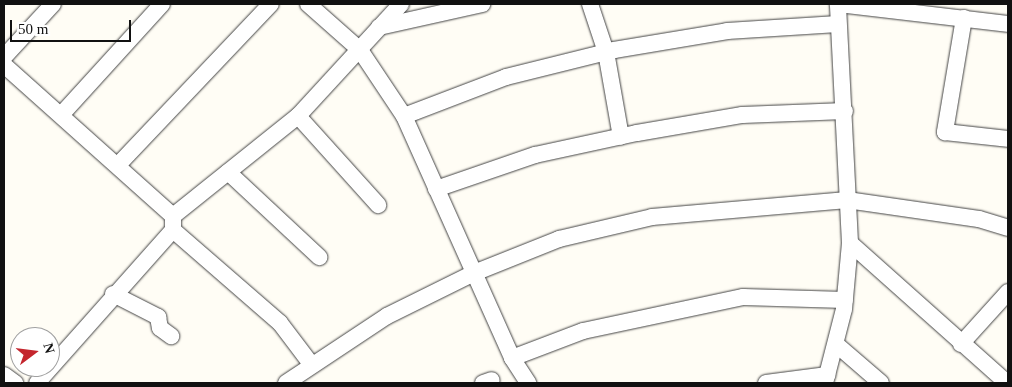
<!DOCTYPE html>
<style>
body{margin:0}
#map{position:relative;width:1012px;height:387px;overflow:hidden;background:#fffdf5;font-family:Georgia,serif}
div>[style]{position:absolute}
.roads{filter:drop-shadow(0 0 1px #444) drop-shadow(0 0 1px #444)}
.minor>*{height:16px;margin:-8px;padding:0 8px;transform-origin:8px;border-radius:8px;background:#fff}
span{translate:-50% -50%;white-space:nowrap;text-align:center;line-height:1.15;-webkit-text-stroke:5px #fff;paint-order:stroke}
.frame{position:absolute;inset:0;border:5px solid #111;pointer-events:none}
.north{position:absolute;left:10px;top:327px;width:50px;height:50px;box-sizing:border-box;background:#fff;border:1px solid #a0a0a0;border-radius:50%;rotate:75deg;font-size:14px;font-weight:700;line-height:20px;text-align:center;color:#111}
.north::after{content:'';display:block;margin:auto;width:18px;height:22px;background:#c4262e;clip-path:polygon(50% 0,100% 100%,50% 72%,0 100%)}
.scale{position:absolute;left:10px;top:20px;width:121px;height:22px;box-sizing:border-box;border:2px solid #111;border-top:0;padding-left:6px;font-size:15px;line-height:18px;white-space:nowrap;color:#111;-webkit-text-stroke:4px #fff;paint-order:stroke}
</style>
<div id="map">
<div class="roads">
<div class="minor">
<i style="left:308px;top:4px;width:69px;rotate:41.5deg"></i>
<i style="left:360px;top:50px;width:79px;rotate:56.3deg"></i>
<i style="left:404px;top:116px;width:265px;rotate:65.9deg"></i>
<i style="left:512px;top:358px;width:30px;rotate:57deg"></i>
<i style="left:590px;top:4px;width:51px;rotate:71.6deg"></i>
<i style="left:606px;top:52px;width:86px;rotate:80deg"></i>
<i style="left:838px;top:4px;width:171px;rotate:6.7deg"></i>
<i style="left:964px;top:18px;width:116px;rotate:99.5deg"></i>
<i style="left:945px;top:132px;width:63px;rotate:6.3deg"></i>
<i style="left:379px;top:27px;width:106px;rotate:-12.6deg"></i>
<i style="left:4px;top:57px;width:72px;rotate:-47.2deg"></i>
<i style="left:4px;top:65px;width:227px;rotate:41.8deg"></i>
<i style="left:61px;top:115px;width:150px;rotate:-47.7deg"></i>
<i style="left:298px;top:116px;width:120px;rotate:48deg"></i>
<i style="left:404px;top:116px;width:109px;rotate:-20.9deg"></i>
<i style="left:506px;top:77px;width:111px;rotate:-14deg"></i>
<i style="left:614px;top:50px;width:115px;rotate:-9.5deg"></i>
<i style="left:727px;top:31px;width:111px;rotate:-3.6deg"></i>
<i style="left:118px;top:165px;width:222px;rotate:-46.5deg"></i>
<i style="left:228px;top:172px;width:125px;rotate:43deg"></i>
<i style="left:436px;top:189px;width:105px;rotate:-19deg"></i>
<i style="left:535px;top:155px;width:104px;rotate:-12.2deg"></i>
<i style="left:637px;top:133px;width:107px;rotate:-9.7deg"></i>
<i style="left:742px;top:115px;width:103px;rotate:-2.2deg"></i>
<i style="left:173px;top:230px;width:142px;rotate:41deg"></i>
<i style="left:280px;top:323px;width:51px;rotate:52.9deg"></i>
<i style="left:850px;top:243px;width:210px;rotate:41.7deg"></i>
<i style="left:113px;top:294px;width:51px;rotate:27.1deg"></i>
<i style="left:158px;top:317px;width:11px;rotate:80deg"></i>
<i style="left:160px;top:328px;width:14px;rotate:36deg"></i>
<i style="left:961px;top:344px;width:70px;rotate:-47.9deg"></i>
<i style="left:837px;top:345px;width:58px;rotate:40.8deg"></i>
<i style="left:512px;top:358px;width:76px;rotate:-20.8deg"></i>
<i style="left:583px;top:331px;width:164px;rotate:-12deg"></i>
<i style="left:743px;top:297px;width:102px;rotate:1.7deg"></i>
<i style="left:4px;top:375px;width:14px;rotate:36deg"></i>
<i style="left:37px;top:383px;width:205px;rotate:-48.4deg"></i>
<i style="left:173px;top:230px;width:14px;rotate:-90deg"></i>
<i style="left:173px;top:216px;width:160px;rotate:-38.7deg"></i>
<i style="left:298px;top:116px;width:152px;rotate:-47.4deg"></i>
<i style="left:286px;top:383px;width:121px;rotate:-33.6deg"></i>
<i style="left:387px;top:316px;width:97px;rotate:-26.3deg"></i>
<i style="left:474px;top:273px;width:92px;rotate:-21.8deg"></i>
<i style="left:559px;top:239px;width:96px;rotate:-13.3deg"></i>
<i style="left:652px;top:217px;width:196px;rotate:-5deg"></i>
<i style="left:847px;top:200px;width:133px;rotate:8.2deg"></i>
<i style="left:979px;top:219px;width:30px;rotate:17deg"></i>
<i style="left:483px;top:383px;width:9px;rotate:-18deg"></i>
<i style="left:766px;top:383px;width:62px;rotate:-7.5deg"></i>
<i style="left:825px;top:383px;width:76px;rotate:-75.6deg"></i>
<i style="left:844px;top:309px;width:66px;rotate:-84.8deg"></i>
<i style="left:850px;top:243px;width:239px;rotate:-92.9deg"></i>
</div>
</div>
<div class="frame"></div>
<div class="north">N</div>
<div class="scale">50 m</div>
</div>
